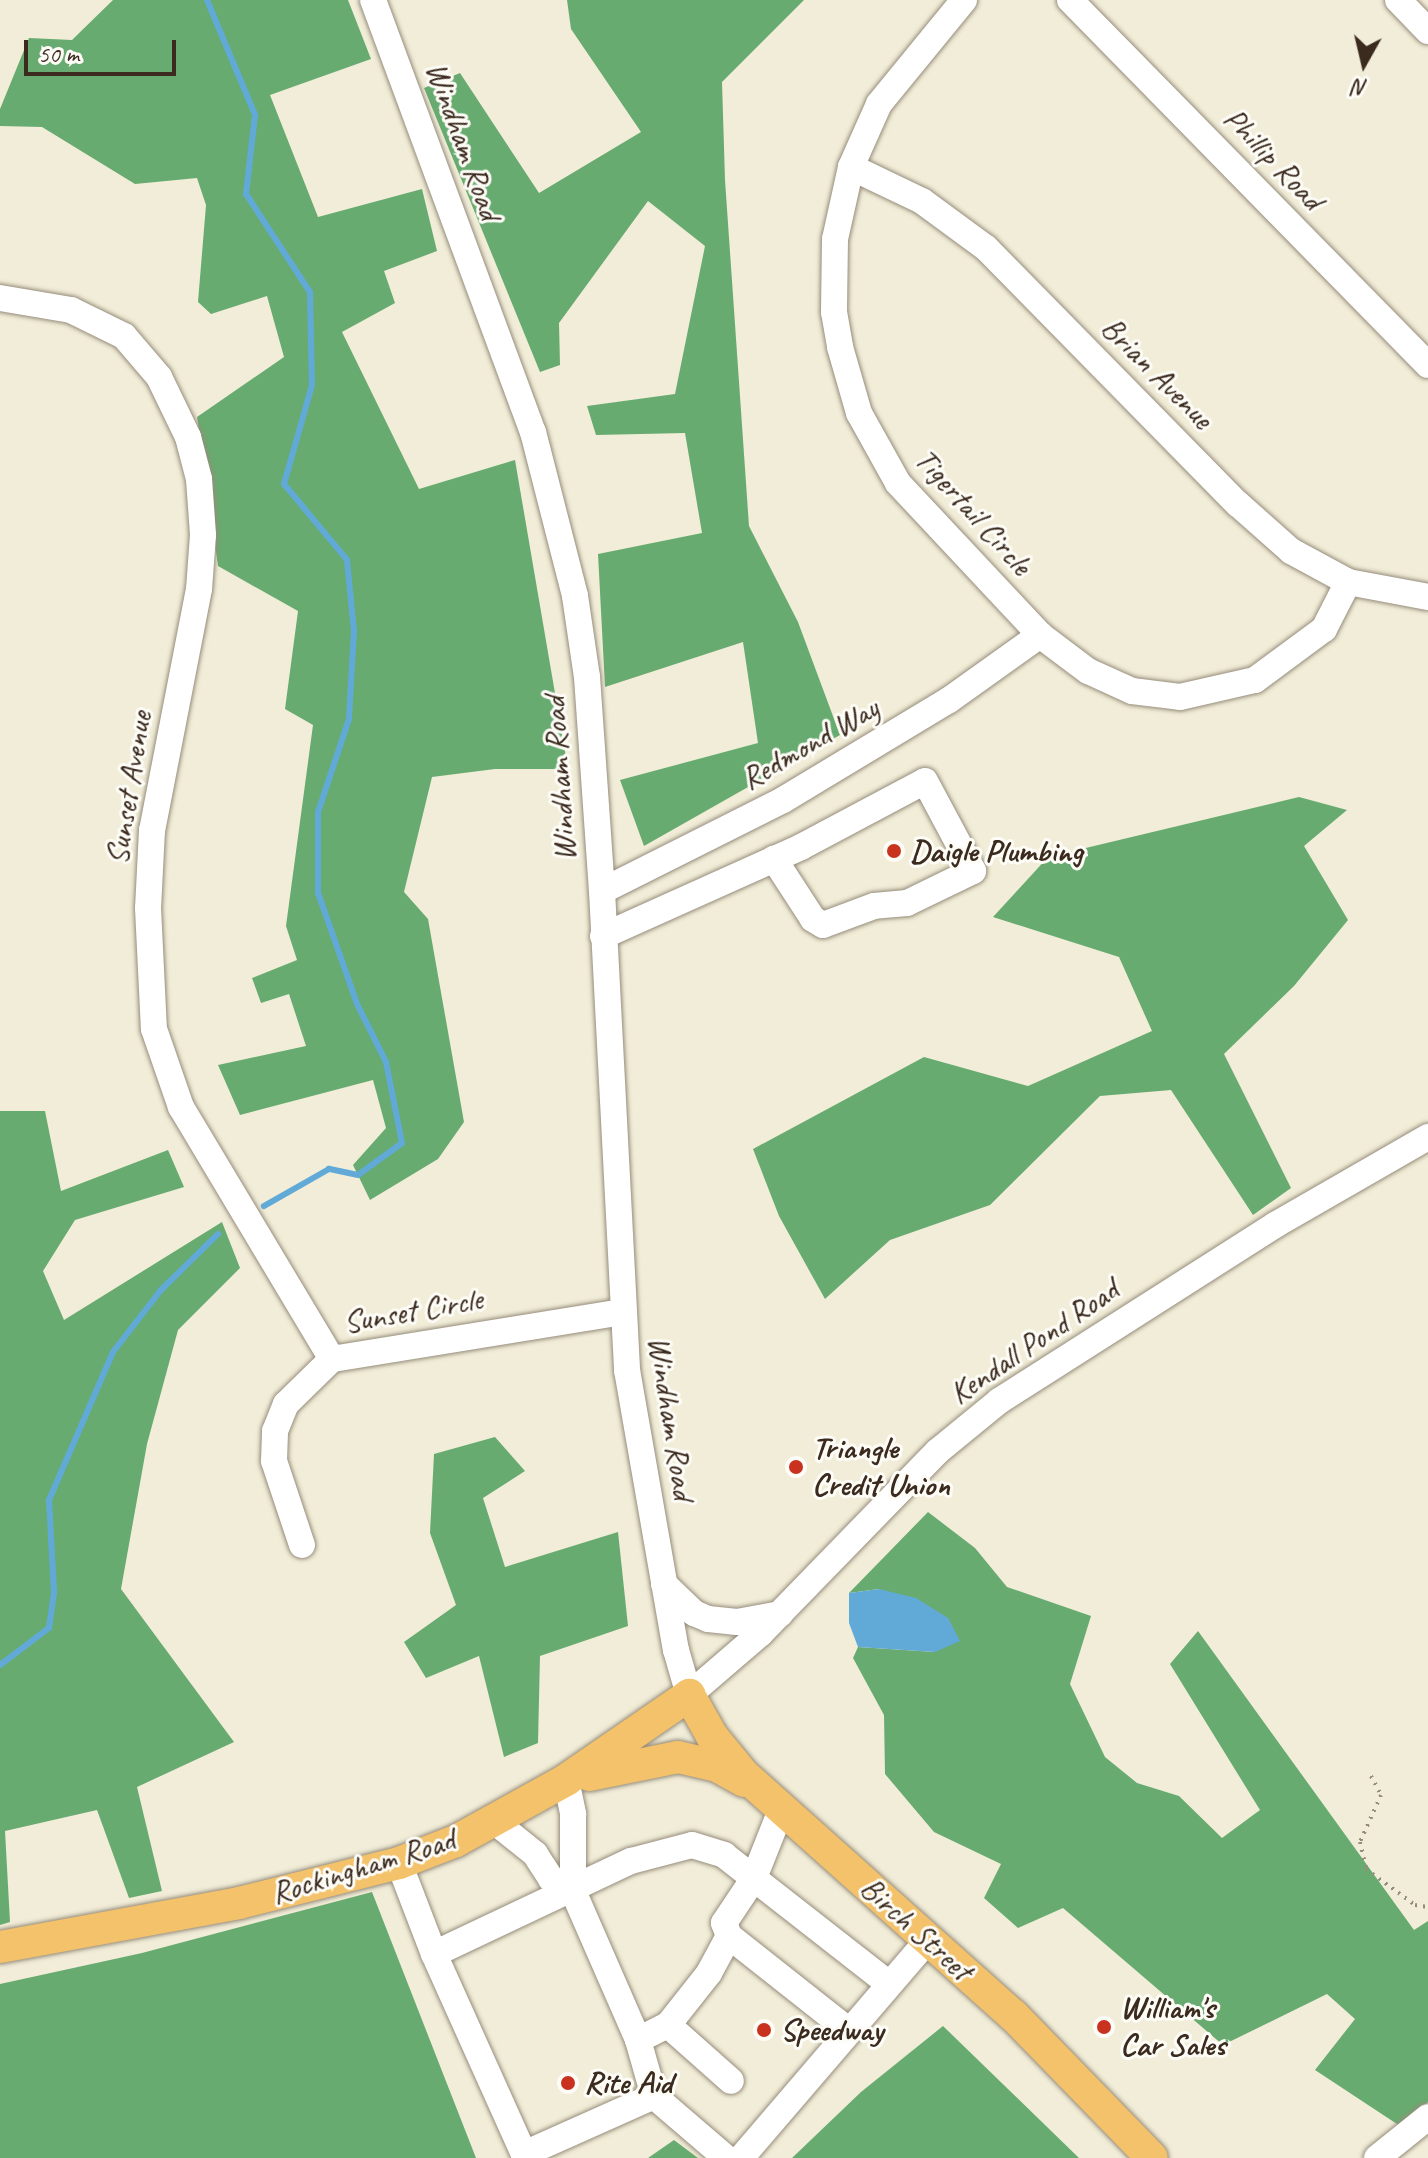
<!DOCTYPE html>
<style>
body{margin:0}
#map{position:relative;width:1428px;height:2158px;overflow:hidden;background:#f1edd8;font-family:Caveat,sans-serif}
div>[style]{position:absolute}
.forest>*{inset:0;background:#68ab70}
.water>*{inset:0;background:#61aad8}
.stream>*{height:6px;margin:-3px;padding:0 3px;transform-origin:3px;border-radius:3px;background:#61aad8}
.path>*{height:4px;margin-top:-2px;transform-origin:0;background:repeating-linear-gradient(90deg,#968c7b 0 2px,transparent 0 8px)}
.roads{filter:drop-shadow(0 0 2px #968c7b) drop-shadow(0 0 2px #968c7b)}
.minor>*{height:26px;margin:-13px;padding:0 13px;transform-origin:13px;border-radius:13px;background:#fff}
.major>*{height:32px;margin:-16px;padding:0 16px;transform-origin:16px;border-radius:16px;background:#f3c26a}
.dots>*{width:22px;height:22px;translate:-50% -50%;box-sizing:border-box;border:4px solid #fdfcf7;border-radius:50%}
span{translate:-50% -50%;white-space:nowrap;text-align:center;line-height:1.15;-webkit-text-stroke:6px #fdfcf7;paint-order:stroke}
.street-label{font-size:32px;color:#3b2a1e}
.poi-label{font-size:32px;color:#3b2a1e;font-weight:700}
.left{translate:0 -50%;text-align:left}
.north{position:absolute;left:1324px;top:24px;width:80px;height:80px;-webkit-text-stroke:6px #fdfcf7;paint-order:stroke;rotate:188deg;font-size:22px;font-weight:700;line-height:32px;text-align:center;color:#3b2a1e}
.north::after{content:'';display:block;margin:auto;width:28px;height:36px;background:#3b2a1e;clip-path:polygon(50% 0,100% 100%,50% 72%,0 100%)}
.scale{position:absolute;left:24px;top:40px;width:152px;height:36px;box-sizing:border-box;border:4px solid #3b2a1e;border-top:0;padding-left:10px;font-size:24px;line-height:28px;white-space:nowrap;color:#3b2a1e;-webkit-text-stroke:6px #fdfcf7;paint-order:stroke}
</style>
<div id="map">
<div class="forest">
<i style="clip-path:polygon(113px 0,348px 0,371px 59px,270px 95px,318px 217px,422px 189px,437px 251px,384px 271px,395px 303px,342px 332px,419px 489px,515px 460px,568px 769px,495px 769px,432px 777px,404px 892px,428px 919px,464px 1122px,438px 1159px,370px 1200px,353px 1165px,386px 1128px,373px 1080px,240px 1115px,218px 1065px,306px 1046px,289px 994px,261px 1003px,252px 978px,297px 960px,286px 926px,313px 725px,285px 709px,298px 611px,218px 566px,197px 417px,284px 357px,267px 296px,211px 314px,198px 302px,206px 205px,197px 178px,135px 184px,42px 127px,0 126px,0 109px,29px 38px,72px 40px)"></i>
<i style="clip-path:polygon(567px 0,804px 0,722px 82px,725px 180px,749px 526px,798px 622px,840px 735px,644px 846px,620px 780px,758px 743px,743px 642px,605px 687px,598px 554px,702px 533px,685px 433px,596px 435px,587px 406px,675px 394px,705px 246px,648px 201px,559px 323px,560px 365px,540px 372px,424px 88px,460px 73px,539px 193px,641px 132px,571px 29px)"></i>
<i style="clip-path:polygon(1299px 797px,1347px 810px,1304px 846px,1348px 920px,1294px 986px,1224px 1054px,1291px 1188px,1253px 1215px,1171px 1090px,1100px 1096px,990px 1205px,890px 1240px,825px 1299px,779px 1216px,753px 1149px,924px 1057px,1028px 1086px,1152px 1031px,1119px 957px,993px 917px,1048px 857px)"></i>
<i style="clip-path:polygon(0 1111px,45px 1111px,61px 1191px,168px 1150px,184px 1187px,75px 1220px,43px 1271px,64px 1320px,222px 1222px,240px 1268px,178px 1330px,147px 1444px,121px 1589px,234px 1742px,137px 1787px,162px 1891px,129px 1898px,97px 1810px,5px 1831px,10px 1922px,0 1925px)"></i>
<i style="clip-path:polygon(495px 1437px,525px 1471px,483px 1498px,505px 1567px,618px 1532px,628px 1626px,540px 1656px,538px 1743px,504px 1757px,479px 1656px,426px 1678px,404px 1642px,456px 1605px,430px 1533px,434px 1454px)"></i>
<i style="clip-path:polygon(928px 1512px,975px 1548px,1007px 1587px,1091px 1616px,1070px 1684px,1105px 1757px,1137px 1783px,1179px 1796px,1222px 1838px,1260px 1810px,1170px 1664px,1198px 1631px,1414px 1930px,1428px 1921px,1428px 2102px,1400px 2126px,1315px 2070px,1355px 2019px,1327px 1994px,1223px 2045px,1063px 1908px,1018px 1928px,984px 1898px,1001px 1864px,934px 1832px,885px 1774px,884px 1715px,853px 1658px,858px 1647px,935px 1652px,879px 1589px,849px 1593px)"></i>
<i style="clip-path:polygon(372px 1892px,476px 2158px,0 2158px,0 1984px,142px 1953px)"></i>
<i style="clip-path:polygon(943px 2026px,1079px 2158px,792px 2158px,861px 2092px)"></i>
<i style="clip-path:polygon(674px 2140px,698px 2158px,648px 2158px)"></i>
</div>
<div class="water">
<i style="clip-path:polygon(879px 1589px,916px 1598px,948px 1618px,960px 1641px,935px 1652px,858px 1647px,849px 1623px,849px 1593px)"></i>
</div>
<div class="stream">
<i style="left:207px;top:0;width:125px;rotate:67.3deg"></i>
<i style="left:255px;top:115px;width:80px;rotate:96.5deg"></i>
<i style="left:246px;top:194px;width:117px;rotate:56.9deg"></i>
<i style="left:310px;top:292px;width:93px;rotate:88.8deg"></i>
<i style="left:312px;top:385px;width:103px;rotate:105.8deg"></i>
<i style="left:284px;top:484px;width:99px;rotate:50.3deg"></i>
<i style="left:347px;top:560px;width:71px;rotate:84.4deg"></i>
<i style="left:354px;top:631px;width:88px;rotate:93.3deg"></i>
<i style="left:349px;top:719px;width:98px;rotate:108.4deg"></i>
<i style="left:318px;top:812px;width:81px;rotate:90deg"></i>
<i style="left:318px;top:893px;width:118px;rotate:70.6deg"></i>
<i style="left:357px;top:1004px;width:65px;rotate:63.4deg"></i>
<i style="left:386px;top:1062px;width:83px;rotate:78.8deg"></i>
<i style="left:402px;top:1143px;width:54px;rotate:144deg"></i>
<i style="left:358px;top:1175px;width:30px;rotate:-168deg"></i>
<i style="left:329px;top:1169px;width:75px;rotate:150.4deg"></i>
<i style="left:0;top:1665px;width:61px;rotate:-37.1deg"></i>
<i style="left:49px;top:1628px;width:36px;rotate:-82deg"></i>
<i style="left:54px;top:1592px;width:92px;rotate:-93.1deg"></i>
<i style="left:49px;top:1500px;width:161px;rotate:-66.6deg"></i>
<i style="left:113px;top:1352px;width:78px;rotate:-52.3deg"></i>
<i style="left:161px;top:1290px;width:80px;rotate:-44.5deg"></i>
</div>
<div class="path">
<i style="left:1371px;top:1776px;width:21px;rotate:62deg"></i>
<i style="left:1381px;top:1795px;width:51px;rotate:114.1deg"></i>
<i style="left:1360px;top:1842px;width:28px;rotate:77deg"></i>
<i style="left:1366px;top:1869px;width:61px;rotate:36.3deg"></i>
<i style="left:1415px;top:1905px;width:13px;rotate:9deg"></i>
</div>
<div class="roads">
<div class="minor">
<i style="left:373px;top:0;width:461px;rotate:69.7deg"></i>
<i style="left:533px;top:432px;width:169px;rotate:75.6deg"></i>
<i style="left:575px;top:596px;width:82px;rotate:81.6deg"></i>
<i style="left:587px;top:677px;width:215px;rotate:86deg"></i>
<i style="left:602px;top:891px;width:480px;rotate:87deg"></i>
<i style="left:627px;top:1370px;width:284px;rotate:80.1deg"></i>
<i style="left:676px;top:1650px;width:47px;rotate:73.9deg"></i>
<i style="left:689px;top:1695px;width:94px;rotate:-40.7deg"></i>
<i style="left:760px;top:1634px;width:255px;rotate:-45.8deg"></i>
<i style="left:938px;top:1451px;width:79px;rotate:-39.3deg"></i>
<i style="left:999px;top:1401px;width:327px;rotate:-32.5deg"></i>
<i style="left:1275px;top:1225px;width:177px;rotate:-29.9deg"></i>
<i style="left:964px;top:0;width:134px;rotate:129.3deg"></i>
<i style="left:879px;top:104px;width:69px;rotate:114deg"></i>
<i style="left:851px;top:167px;width:74px;rotate:102.5deg"></i>
<i style="left:835px;top:239px;width:73px;rotate:90.8deg"></i>
<i style="left:834px;top:312px;width:36px;rotate:80deg"></i>
<i style="left:840px;top:347px;width:69px;rotate:73.9deg"></i>
<i style="left:859px;top:413px;width:80px;rotate:60.9deg"></i>
<i style="left:898px;top:483px;width:208px;rotate:46.9deg"></i>
<i style="left:1040px;top:635px;width:60px;rotate:36.9deg"></i>
<i style="left:1088px;top:671px;width:48px;rotate:24.4deg"></i>
<i style="left:1132px;top:691px;width:48px;rotate:7.1deg"></i>
<i style="left:1180px;top:697px;width:77px;rotate:-12.8deg"></i>
<i style="left:1255px;top:680px;width:86px;rotate:-36.5deg"></i>
<i style="left:1324px;top:629px;width:53px;rotate:-62.9deg"></i>
<i style="left:1070px;top:0;width:511px;rotate:45.55deg"></i>
<i style="left:1398px;top:0;width:43px;rotate:45.9deg"></i>
<i style="left:851px;top:167px;width:79px;rotate:25.6deg"></i>
<i style="left:922px;top:201px;width:79px;rotate:36.3deg"></i>
<i style="left:986px;top:248px;width:359px;rotate:45.5deg"></i>
<i style="left:1238px;top:504px;width:71px;rotate:41.6deg"></i>
<i style="left:1291px;top:551px;width:65px;rotate:28.5deg"></i>
<i style="left:1348px;top:582px;width:81px;rotate:10.6deg"></i>
<i style="left:0;top:298px;width:72px;rotate:9.6deg"></i>
<i style="left:71px;top:310px;width:59px;rotate:26.1deg"></i>
<i style="left:124px;top:336px;width:54px;rotate:49.5deg"></i>
<i style="left:159px;top:377px;width:67px;rotate:64.2deg"></i>
<i style="left:188px;top:437px;width:43px;rotate:75.3deg"></i>
<i style="left:199px;top:479px;width:56px;rotate:85.9deg"></i>
<i style="left:203px;top:535px;width:54px;rotate:94.2deg"></i>
<i style="left:199px;top:589px;width:246px;rotate:101deg"></i>
<i style="left:152px;top:830px;width:78px;rotate:92.9deg"></i>
<i style="left:148px;top:908px;width:121px;rotate:87.2deg"></i>
<i style="left:154px;top:1029px;width:83px;rotate:70.9deg"></i>
<i style="left:181px;top:1107px;width:294px;rotate:59.1deg"></i>
<i style="left:602px;top:891px;width:203px;rotate:-26.7deg"></i>
<i style="left:783px;top:800px;width:194px;rotate:-31.1deg"></i>
<i style="left:949px;top:700px;width:112px;rotate:-35.5deg"></i>
<i style="left:603px;top:936px;width:217px;rotate:-24.2deg"></i>
<i style="left:801px;top:847px;width:140px;rotate:-28deg"></i>
<i style="left:925px;top:781px;width:102px;rotate:61.9deg"></i>
<i style="left:973px;top:871px;width:73px;rotate:154.1deg"></i>
<i style="left:907px;top:903px;width:33px;rotate:175deg"></i>
<i style="left:874px;top:906px;width:54px;rotate:159.6deg"></i>
<i style="left:823px;top:925px;width:12px;rotate:-149deg"></i>
<i style="left:813px;top:919px;width:72px;rotate:-123deg"></i>
<i style="left:302px;top:1545px;width:89px;rotate:-108.4deg"></i>
<i style="left:274px;top:1461px;width:30px;rotate:-88deg"></i>
<i style="left:275px;top:1431px;width:29px;rotate:-68deg"></i>
<i style="left:286px;top:1404px;width:64px;rotate:-44.4deg"></i>
<i style="left:332px;top:1359px;width:293px;rotate:-9.2deg"></i>
<i style="left:664px;top:1584px;width:42px;rotate:44deg"></i>
<i style="left:694px;top:1613px;width:15px;rotate:23deg"></i>
<i style="left:708px;top:1619px;width:29px;rotate:6deg"></i>
<i style="left:737px;top:1622px;width:44px;rotate:-10.5deg"></i>
<i style="left:566px;top:1780px;width:35px;rotate:78deg"></i>
<i style="left:573px;top:1814px;width:77px;rotate:90deg"></i>
<i style="left:573px;top:1891px;width:163px;rotate:66.4deg"></i>
<i style="left:638px;top:2040px;width:58px;rotate:74.1deg"></i>
<i style="left:654px;top:2096px;width:95px;rotate:40.7deg"></i>
<i style="left:494px;top:1821px;width:53px;rotate:38.8deg"></i>
<i style="left:535px;top:1854px;width:30px;rotate:57deg"></i>
<i style="left:551px;top:1879px;width:25px;rotate:29deg"></i>
<i style="left:399px;top:1863px;width:97px;rotate:69deg"></i>
<i style="left:434px;top:1954px;width:219px;rotate:65.8deg"></i>
<i style="left:524px;top:2154px;width:142px;rotate:-24deg"></i>
<i style="left:729px;top:1936px;width:152px;rotate:38.3deg"></i>
<i style="left:434px;top:1954px;width:218px;rotate:-25.3deg"></i>
<i style="left:631px;top:1861px;width:63px;rotate:-14.7deg"></i>
<i style="left:692px;top:1845px;width:34px;rotate:17deg"></i>
<i style="left:724px;top:1855px;width:209px;rotate:38deg"></i>
<i style="left:668px;top:2025px;width:84px;rotate:41.6deg"></i>
<i style="left:638px;top:2040px;width:34px;rotate:-27deg"></i>
<i style="left:668px;top:2025px;width:66px;rotate:-51.7deg"></i>
<i style="left:709px;top:1973px;width:42px;rotate:-61.6deg"></i>
<i style="left:729px;top:1936px;width:14px;rotate:-111deg"></i>
<i style="left:724px;top:1923px;width:54px;rotate:-56.3deg"></i>
<i style="left:754px;top:1878px;width:73px;rotate:-68.3deg"></i>
<i style="left:741px;top:2158px;width:287px;rotate:-49.4deg"></i>
<i style="left:1377px;top:2158px;width:65px;rotate:-38.8deg"></i>
</div>
<div class="major">
<i style="left:589px;top:1775px;width:91px;rotate:-11.4deg"></i>
<i style="left:678px;top:1757px;width:40px;rotate:13deg"></i>
<i style="left:717px;top:1766px;width:31px;rotate:29deg"></i>
<i style="left:0;top:1947px;width:243px;rotate:-10.4deg"></i>
<i style="left:239px;top:1903px;width:165px;rotate:-14deg"></i>
<i style="left:399px;top:1863px;width:61px;rotate:-21.1deg"></i>
<i style="left:456px;top:1841px;width:126px;rotate:-29deg"></i>
<i style="left:566px;top:1780px;width:150px;rotate:-34.6deg"></i>
<i style="left:689px;top:1695px;width:47px;rotate:60.7deg"></i>
<i style="left:712px;top:1736px;width:49px;rotate:50.8deg"></i>
<i style="left:743px;top:1774px;width:362px;rotate:41.8deg"></i>
<i style="left:1013px;top:2015px;width:199px;rotate:45.8deg"></i>
</div>
</div>
<div class="dots">
<i style="left:894px;top:851px;background:#c8321e"></i>
<i style="left:796px;top:1467px;background:#c8321e"></i>
<i style="left:1104px;top:2027px;background:#c8321e"></i>
<i style="left:764px;top:2030px;background:#c8321e"></i>
<i style="left:568px;top:2083px;background:#c8321e"></i>
</div>
<div class="street-label">
<span style="left:463px;top:141px;rotate:70deg">Windham Road</span>
<span style="left:1273px;top:159px;rotate:46deg">Phillip Road</span>
<span style="left:1157px;top:373px;rotate:45deg">Brian Avenue</span>
<span style="left:973px;top:512px;rotate:48deg">Tigertail Circle</span>
<span style="left:810px;top:744px;rotate:-30deg">Redmond Way</span>
<span style="left:560px;top:779px;rotate:-94deg">Windham Road</span>
<span style="left:129px;top:788px;rotate:-81deg">Sunset Avenue</span>
<span style="left:413px;top:1311px;rotate:-10deg">Sunset Circle</span>
<span style="left:1034px;top:1342px;rotate:-34deg">Kendall Pond Road</span>
<span style="left:671px;top:1418px;rotate:81deg">Windham Road</span>
<span style="left:363px;top:1867px;rotate:-17deg">Rockingham Road</span>
<span style="left:916px;top:1929px;rotate:42deg">Birch Street</span>
</div>
<div class="poi-label">
<span class="left" style="left:910px;top:851px">Daigle Plumbing</span>
<span class="left" style="left:812px;top:1467px">Triangle<br>Credit Union</span>
<span class="left" style="left:1120px;top:2027px">William's<br>Car Sales</span>
<span class="left" style="left:780px;top:2030px">Speedway</span>
<span class="left" style="left:584px;top:2083px">Rite Aid</span>
</div>
<div class="north">N</div>
<div class="scale">50 m</div>
</div>
